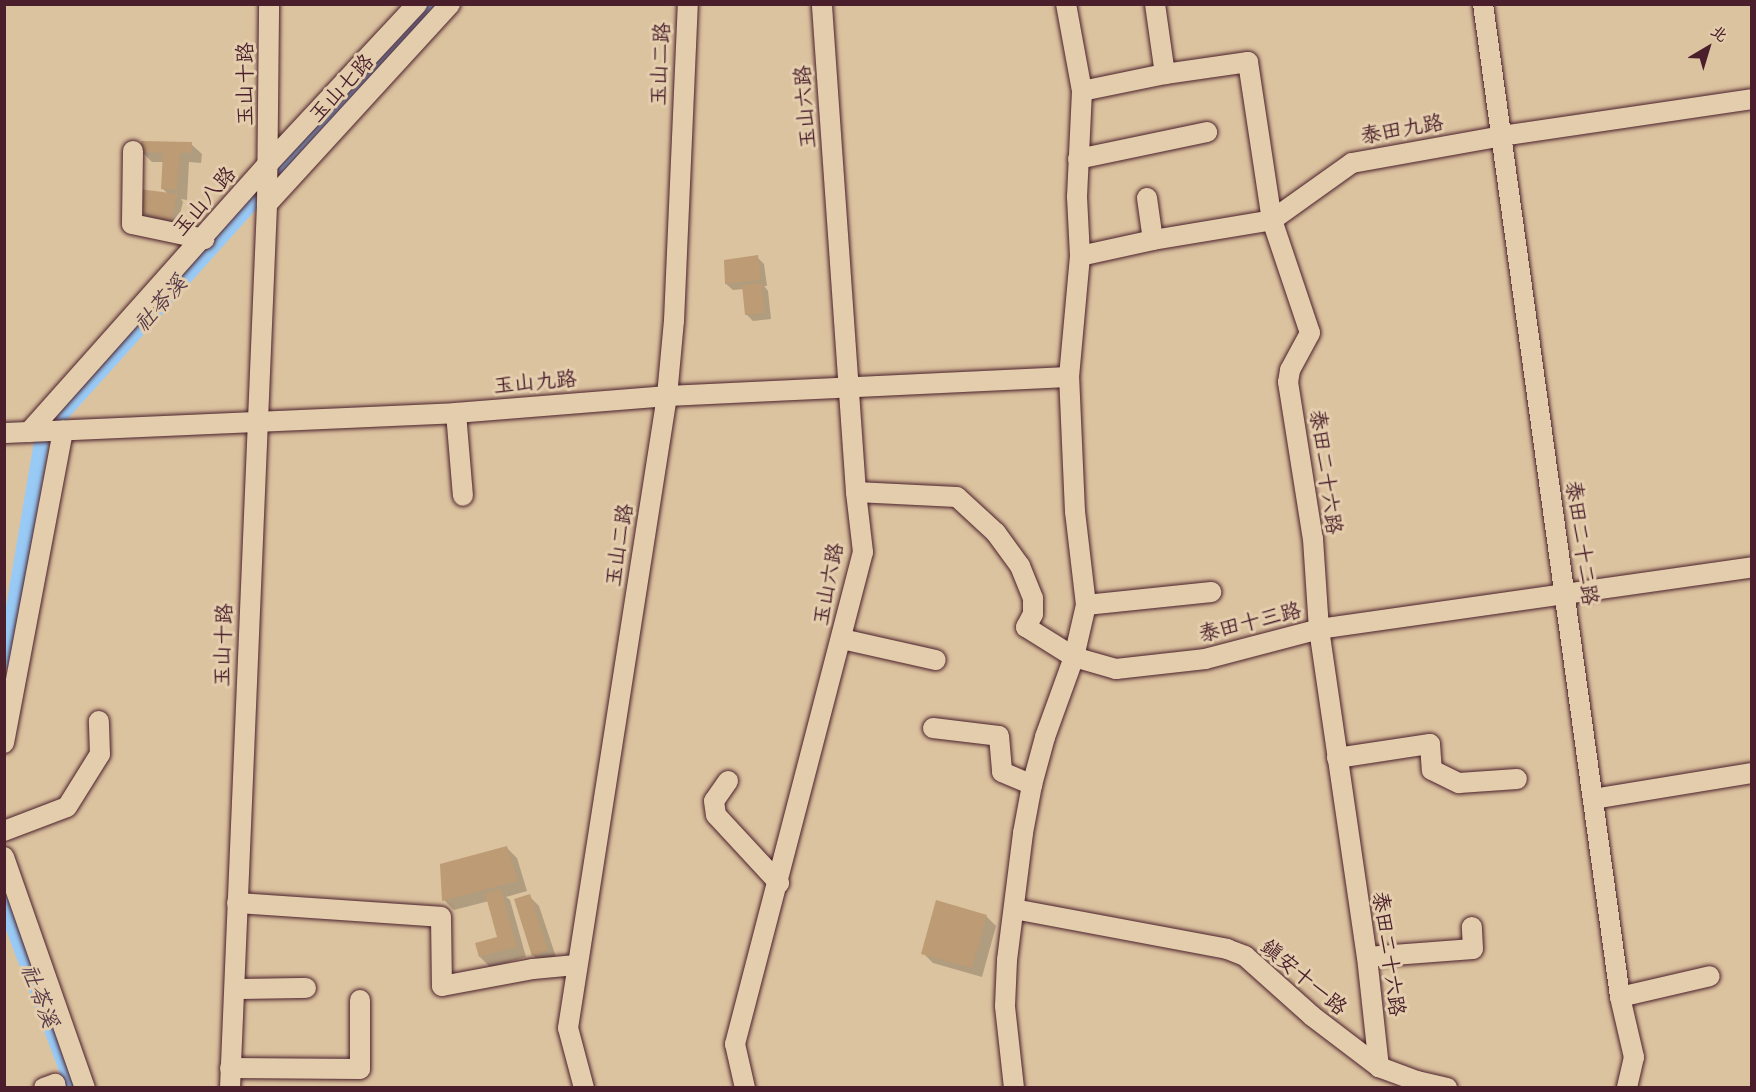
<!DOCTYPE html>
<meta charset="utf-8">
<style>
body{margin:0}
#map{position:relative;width:1756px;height:1092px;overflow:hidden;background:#dcc39f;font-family:Caveat,"LXGW WenKai TC",sans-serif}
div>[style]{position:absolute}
.shadow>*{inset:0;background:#0003}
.canal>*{height:15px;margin:-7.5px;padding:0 7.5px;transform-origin:7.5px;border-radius:7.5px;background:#98caf5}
.building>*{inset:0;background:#bc9b75}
.roads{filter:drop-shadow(0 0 2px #4a1f2b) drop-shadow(0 0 2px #4a1f2b)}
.minor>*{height:20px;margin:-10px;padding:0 10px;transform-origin:10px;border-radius:10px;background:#e3cdad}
span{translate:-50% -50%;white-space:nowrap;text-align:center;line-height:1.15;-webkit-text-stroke:6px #e3cdad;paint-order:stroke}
.street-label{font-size:21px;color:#4a1f2b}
.water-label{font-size:22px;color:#563949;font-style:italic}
.frame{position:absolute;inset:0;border:6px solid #4a1f2b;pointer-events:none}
.north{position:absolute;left:1678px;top:18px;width:60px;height:60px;-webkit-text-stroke:4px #e3cdad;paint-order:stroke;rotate:38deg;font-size:16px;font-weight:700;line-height:24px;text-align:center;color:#4a1f2b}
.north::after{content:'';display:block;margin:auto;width:21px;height:27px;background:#4a1f2b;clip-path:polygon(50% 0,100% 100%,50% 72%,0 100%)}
</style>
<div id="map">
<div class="shadow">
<i style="clip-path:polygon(191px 144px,202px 154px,201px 163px,189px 162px,187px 200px,181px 199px,183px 202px,177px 226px,147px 217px,140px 210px,168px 194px,162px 188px,164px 162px,152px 162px,142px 152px)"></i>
<i style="clip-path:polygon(757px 257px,764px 264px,767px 286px,764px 286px,768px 291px,771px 319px,753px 321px,746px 314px,744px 289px,733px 290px,726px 284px)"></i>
<i style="clip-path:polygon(507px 848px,517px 858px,527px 891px,506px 897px,510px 900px,526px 957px,490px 967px,480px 957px,499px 938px,489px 901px,454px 910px,444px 900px)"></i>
<i style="clip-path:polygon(529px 896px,539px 906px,557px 960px,543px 965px,533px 955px)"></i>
<i style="clip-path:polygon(986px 916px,996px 926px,982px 977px,933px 963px,923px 953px)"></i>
</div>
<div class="canal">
<i style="left:4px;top:660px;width:228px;rotate:-80.4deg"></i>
<i style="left:42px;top:435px;width:351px;rotate:-48deg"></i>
<i style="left:277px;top:174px;width:232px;rotate:-47.1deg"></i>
<i style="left:4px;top:904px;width:197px;rotate:69.4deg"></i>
</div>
<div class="building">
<i style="clip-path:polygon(141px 141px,192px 142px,191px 153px,180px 153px,177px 190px,161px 189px,163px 153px,140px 152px)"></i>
<i style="clip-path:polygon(139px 189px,178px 194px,171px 221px,139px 211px)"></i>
<i style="clip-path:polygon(758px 255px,761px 280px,725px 284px,724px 260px)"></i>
<i style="clip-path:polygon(762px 283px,765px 313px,745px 315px,742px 285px)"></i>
<i style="clip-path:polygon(507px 846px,518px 881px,442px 901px,440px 864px)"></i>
<i style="clip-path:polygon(501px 889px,517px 947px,479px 957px,475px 943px,497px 937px,485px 893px)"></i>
<i style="clip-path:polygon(530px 894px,548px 950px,532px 956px,514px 899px)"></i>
<i style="clip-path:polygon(936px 900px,987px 915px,972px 968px,921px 954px)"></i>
</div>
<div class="roads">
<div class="minor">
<i style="left:1155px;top:4px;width:71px;rotate:81.9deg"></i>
<i style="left:1483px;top:4px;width:1002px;rotate:82.14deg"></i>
<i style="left:1620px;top:997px;width:62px;rotate:76.9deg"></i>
<i style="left:1634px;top:1057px;width:32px;rotate:103deg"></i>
<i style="left:1082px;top:91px;width:85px;rotate:-11.6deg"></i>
<i style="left:1165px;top:74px;width:84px;rotate:-8.2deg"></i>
<i style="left:1248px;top:62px;width:160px;rotate:81.4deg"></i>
<i style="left:1272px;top:220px;width:119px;rotate:71.4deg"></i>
<i style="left:1310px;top:333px;width:42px;rotate:118.4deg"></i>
<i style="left:1290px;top:370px;width:12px;rotate:99deg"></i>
<i style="left:1288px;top:382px;width:159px;rotate:81deg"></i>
<i style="left:1313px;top:539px;width:90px;rotate:86.2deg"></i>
<i style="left:1319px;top:629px;width:331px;rotate:81.7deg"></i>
<i style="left:1367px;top:957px;width:111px;rotate:83.8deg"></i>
<i style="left:133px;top:151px;width:73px;rotate:90.8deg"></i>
<i style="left:132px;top:224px;width:74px;rotate:11.8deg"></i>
<i style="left:1078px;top:159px;width:132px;rotate:-11.8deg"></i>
<i style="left:1147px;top:198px;width:42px;rotate:81.9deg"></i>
<i style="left:267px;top:204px;width:271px;rotate:-47.5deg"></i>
<i style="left:1080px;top:256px;width:75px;rotate:-12.4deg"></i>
<i style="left:1153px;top:240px;width:121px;rotate:-9.5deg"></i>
<i style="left:1272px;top:220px;width:98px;rotate:-35.5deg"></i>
<i style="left:1352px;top:163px;width:152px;rotate:-10.2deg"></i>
<i style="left:1502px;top:136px;width:253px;rotate:-8.4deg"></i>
<i style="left:456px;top:413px;width:83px;rotate:85.2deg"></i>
<i style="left:29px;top:432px;width:359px;rotate:-48.3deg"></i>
<i style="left:268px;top:164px;width:219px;rotate:-47deg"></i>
<i style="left:4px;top:433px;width:452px;rotate:-2.5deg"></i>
<i style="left:456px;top:413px;width:212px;rotate:-4.6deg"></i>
<i style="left:667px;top:396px;width:402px;rotate:-2.7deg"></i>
<i style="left:856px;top:492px;width:101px;rotate:2.8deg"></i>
<i style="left:957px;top:497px;width:53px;rotate:42.7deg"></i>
<i style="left:996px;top:533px;width:41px;rotate:54deg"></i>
<i style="left:1020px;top:566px;width:35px;rotate:68deg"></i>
<i style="left:1033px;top:598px;width:16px;rotate:90deg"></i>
<i style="left:1033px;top:614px;width:15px;rotate:118deg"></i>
<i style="left:1026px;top:627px;width:57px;rotate:32deg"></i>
<i style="left:1074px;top:657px;width:44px;rotate:15.9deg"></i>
<i style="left:1116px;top:669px;width:90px;rotate:-6.4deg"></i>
<i style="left:1205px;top:659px;width:118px;rotate:-14.7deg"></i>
<i style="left:1319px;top:629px;width:437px;rotate:-8.1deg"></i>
<i style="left:1086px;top:605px;width:126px;rotate:-5.9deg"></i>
<i style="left:842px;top:639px;width:96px;rotate:12.6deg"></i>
<i style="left:933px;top:728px;width:66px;rotate:6.9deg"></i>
<i style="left:999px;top:736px;width:36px;rotate:85deg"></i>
<i style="left:1002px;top:772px;width:33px;rotate:23deg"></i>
<i style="left:4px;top:743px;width:318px;rotate:-79.3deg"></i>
<i style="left:1337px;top:758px;width:94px;rotate:-8.6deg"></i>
<i style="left:1430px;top:744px;width:26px;rotate:86deg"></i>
<i style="left:1432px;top:770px;width:30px;rotate:26deg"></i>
<i style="left:1459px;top:783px;width:58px;rotate:-3.9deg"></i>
<i style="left:728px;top:781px;width:24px;rotate:125deg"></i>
<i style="left:714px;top:801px;width:14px;rotate:82deg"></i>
<i style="left:716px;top:815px;width:93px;rotate:47.2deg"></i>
<i style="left:1593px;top:799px;width:161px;rotate:-9.3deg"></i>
<i style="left:4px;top:831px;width:67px;rotate:-20.9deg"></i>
<i style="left:67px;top:807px;width:62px;rotate:-58.1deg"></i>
<i style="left:100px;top:754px;width:33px;rotate:-92deg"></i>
<i style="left:4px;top:857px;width:245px;rotate:70.7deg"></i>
<i style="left:237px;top:903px;width:204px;rotate:3.9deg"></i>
<i style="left:441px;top:917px;width:69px;rotate:89.2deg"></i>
<i style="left:442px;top:986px;width:93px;rotate:-10.6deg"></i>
<i style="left:533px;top:969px;width:43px;rotate:-5.3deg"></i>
<i style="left:1014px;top:909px;width:217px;rotate:10.6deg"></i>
<i style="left:1227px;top:949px;width:19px;rotate:21deg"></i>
<i style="left:1245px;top:956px;width:90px;rotate:41.8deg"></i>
<i style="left:1312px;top:1016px;width:84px;rotate:37.3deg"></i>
<i style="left:1379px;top:1067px;width:40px;rotate:20.2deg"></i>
<i style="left:1417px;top:1081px;width:31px;rotate:13deg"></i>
<i style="left:1367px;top:957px;width:106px;rotate:-4.3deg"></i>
<i style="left:1473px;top:949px;width:22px;rotate:-93deg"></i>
<i style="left:235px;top:989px;width:71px;rotate:-0.8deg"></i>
<i style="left:1620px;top:997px;width:92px;rotate:-13.1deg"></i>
<i style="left:230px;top:1068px;width:130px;rotate:0.4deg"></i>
<i style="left:360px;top:1069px;width:69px;rotate:-90deg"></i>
<i style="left:44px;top:1088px;width:12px;rotate:-20deg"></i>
<i style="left:55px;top:1084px;width:4px;rotate:76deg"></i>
<i style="left:230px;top:1088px;width:885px;rotate:-87.6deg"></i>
<i style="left:267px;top:204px;width:200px;rotate:-89.4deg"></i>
<i style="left:584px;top:1088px;width:62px;rotate:-104.9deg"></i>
<i style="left:568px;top:1028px;width:640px;rotate:-81.1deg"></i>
<i style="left:667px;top:396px;width:75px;rotate:-84.7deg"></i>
<i style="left:674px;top:321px;width:317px;rotate:-87.5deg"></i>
<i style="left:745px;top:1088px;width:45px;rotate:-102.8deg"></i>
<i style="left:735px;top:1044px;width:508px;rotate:-75.42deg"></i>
<i style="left:863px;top:552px;width:60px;rotate:-96.7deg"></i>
<i style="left:856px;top:492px;width:489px;rotate:-94deg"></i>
<i style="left:1014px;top:1088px;width:82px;rotate:-96.3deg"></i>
<i style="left:1005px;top:1006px;width:46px;rotate:-87.5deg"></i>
<i style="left:1007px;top:960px;width:128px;rotate:-82.8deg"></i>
<i style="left:1023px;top:833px;width:49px;rotate:-79.4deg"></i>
<i style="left:1032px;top:785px;width:50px;rotate:-74.8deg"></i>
<i style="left:1045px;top:737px;width:85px;rotate:-70.1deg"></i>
<i style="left:1074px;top:657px;width:53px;rotate:-77deg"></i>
<i style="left:1086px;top:605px;width:94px;rotate:-96.7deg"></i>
<i style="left:1075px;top:512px;width:135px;rotate:-92.5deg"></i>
<i style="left:1069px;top:377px;width:121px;rotate:-84.8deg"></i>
<i style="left:1080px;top:256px;width:59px;rotate:-92.9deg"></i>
<i style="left:1077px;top:197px;width:106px;rotate:-87.3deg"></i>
<i style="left:1082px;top:91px;width:88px;rotate:-100.4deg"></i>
</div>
</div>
<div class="street-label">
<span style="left:660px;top:64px;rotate:-87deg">玉山二路</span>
<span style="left:245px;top:84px;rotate:-90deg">玉山十路</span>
<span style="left:341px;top:88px;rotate:-47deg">玉山七路</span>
<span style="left:805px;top:107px;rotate:-94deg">玉山六路</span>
<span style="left:1402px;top:129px;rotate:-10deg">泰田九路</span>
<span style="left:204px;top:201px;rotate:-49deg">玉山八路</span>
<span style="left:535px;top:382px;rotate:-5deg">玉山九路</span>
<span style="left:1326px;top:472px;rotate:82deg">泰田二十六路</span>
<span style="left:1582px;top:543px;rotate:82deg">泰田二十二路</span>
<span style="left:619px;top:545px;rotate:-81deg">玉山二路</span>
<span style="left:828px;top:584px;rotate:-79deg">玉山六路</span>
<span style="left:1250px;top:622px;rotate:-14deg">泰田十三路</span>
<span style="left:223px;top:645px;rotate:-88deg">玉山十路</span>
<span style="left:1389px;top:954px;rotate:82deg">泰田二十六路</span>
<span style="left:1304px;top:977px;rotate:40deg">鎮安十一路</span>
</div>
<div class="water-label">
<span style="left:161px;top:304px;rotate:-48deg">社苓溪</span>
<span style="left:39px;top:996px;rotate:69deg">社苓溪</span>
</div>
<div class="frame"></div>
<div class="north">北</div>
</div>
